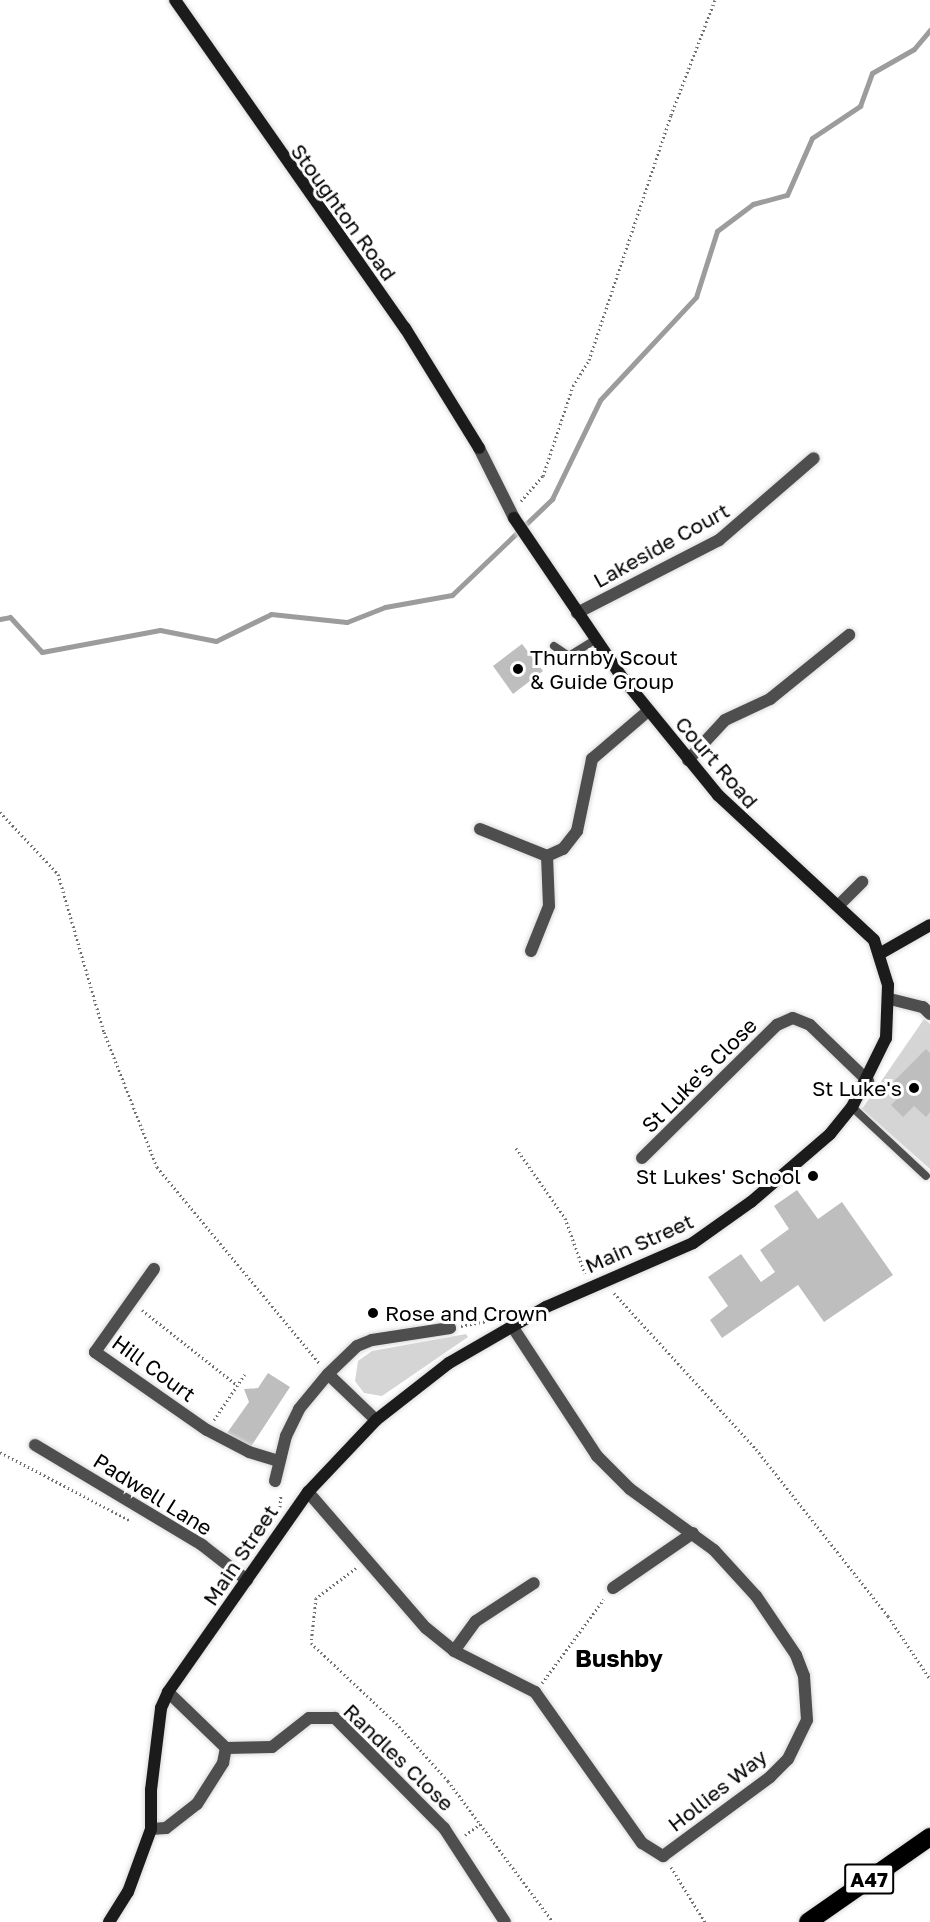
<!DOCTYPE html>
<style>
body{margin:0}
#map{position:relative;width:930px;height:1922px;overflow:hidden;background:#fff;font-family:"Golos Text",sans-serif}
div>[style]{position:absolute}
.green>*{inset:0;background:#d5d5d5}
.stream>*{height:5px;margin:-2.5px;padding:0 2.5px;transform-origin:2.5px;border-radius:2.5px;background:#9c9c9c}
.building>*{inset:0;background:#bebebe}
.path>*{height:3px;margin-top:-1.5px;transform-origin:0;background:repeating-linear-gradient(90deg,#707070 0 1.5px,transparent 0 4.5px)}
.roads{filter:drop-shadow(0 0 2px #dbdbdb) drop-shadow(0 0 2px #dbdbdb)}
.lane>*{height:8px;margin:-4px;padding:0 4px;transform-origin:4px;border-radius:4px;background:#4e4e4e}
.street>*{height:12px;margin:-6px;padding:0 6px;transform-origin:6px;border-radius:6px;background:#4e4e4e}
.secondary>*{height:12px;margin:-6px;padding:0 6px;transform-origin:6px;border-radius:6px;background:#1b1b1b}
.highway>*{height:18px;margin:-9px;padding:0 9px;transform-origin:9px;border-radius:9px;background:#000}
.dots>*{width:16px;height:16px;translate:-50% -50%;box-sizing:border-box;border:3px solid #fff;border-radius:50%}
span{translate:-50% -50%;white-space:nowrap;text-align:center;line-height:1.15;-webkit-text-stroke:6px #fff;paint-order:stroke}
.shield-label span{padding:2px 4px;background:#fff;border:2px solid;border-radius:4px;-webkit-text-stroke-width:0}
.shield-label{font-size:20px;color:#000;font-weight:700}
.street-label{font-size:21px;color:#000}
.poi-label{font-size:21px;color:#000}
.left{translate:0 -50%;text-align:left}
.right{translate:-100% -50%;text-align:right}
.quarter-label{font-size:24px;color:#000;font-weight:700}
</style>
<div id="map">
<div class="green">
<i style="clip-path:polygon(924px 1019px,930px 1024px,930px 1169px,862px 1109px)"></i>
<i style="clip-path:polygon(466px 1334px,468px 1337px,382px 1396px,364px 1393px,355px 1381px,358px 1361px,372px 1351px)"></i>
</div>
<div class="stream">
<i style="left:0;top:619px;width:10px;rotate:-11deg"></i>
<i style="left:10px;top:617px;width:47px;rotate:47.6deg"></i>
<i style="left:42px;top:652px;width:120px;rotate:-10.6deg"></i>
<i style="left:160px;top:630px;width:57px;rotate:11.1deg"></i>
<i style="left:216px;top:641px;width:61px;rotate:-26.1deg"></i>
<i style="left:271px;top:614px;width:76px;rotate:6deg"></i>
<i style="left:347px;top:622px;width:41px;rotate:-21.5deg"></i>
<i style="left:385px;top:607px;width:68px;rotate:-10.2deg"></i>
<i style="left:452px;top:595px;width:139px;rotate:-43.8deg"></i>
<i style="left:552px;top:499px;width:110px;rotate:-64.1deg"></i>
<i style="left:600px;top:400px;width:141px;rotate:-47deg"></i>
<i style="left:696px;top:297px;width:69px;rotate:-72.3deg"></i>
<i style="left:717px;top:231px;width:45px;rotate:-36.9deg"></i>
<i style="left:753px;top:204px;width:35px;rotate:-15deg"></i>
<i style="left:787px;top:195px;width:62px;rotate:-66.3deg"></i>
<i style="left:812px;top:138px;width:58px;rotate:-33.7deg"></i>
<i style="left:860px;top:106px;width:35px;rotate:-70deg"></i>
<i style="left:872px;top:73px;width:48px;rotate:-29.7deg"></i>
<i style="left:914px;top:49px;width:25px;rotate:-50deg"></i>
</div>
<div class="building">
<i style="clip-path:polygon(522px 644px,543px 671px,513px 694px,493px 666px)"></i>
<i style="clip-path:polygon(926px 1049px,930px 1053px,930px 1112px,926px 1117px,914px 1106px,903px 1117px,891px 1105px,903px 1093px,893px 1082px)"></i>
<i style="clip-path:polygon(797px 1190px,818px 1219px,842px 1202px,893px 1275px,824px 1322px,798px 1285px,722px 1338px,710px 1320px,728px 1306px,708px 1277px,741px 1254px,761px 1282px,775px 1272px,760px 1250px,789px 1229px,774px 1206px)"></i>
<i style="clip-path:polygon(268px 1373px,290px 1387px,250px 1448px,227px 1433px,249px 1402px,244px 1389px,258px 1388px)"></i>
</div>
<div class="path">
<i style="left:521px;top:501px;width:33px;rotate:-49deg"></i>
<i style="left:543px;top:476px;width:95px;rotate:-71.6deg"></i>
<i style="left:573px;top:386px;width:31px;rotate:-58deg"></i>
<i style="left:589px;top:360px;width:258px;rotate:-71.5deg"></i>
<i style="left:671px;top:115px;width:123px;rotate:-69.1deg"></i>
<i style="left:0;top:812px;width:85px;rotate:46.9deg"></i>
<i style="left:58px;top:874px;width:165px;rotate:73.8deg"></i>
<i style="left:104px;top:1032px;width:145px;rotate:68.6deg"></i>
<i style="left:157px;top:1167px;width:254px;rotate:50.4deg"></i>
<i style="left:516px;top:1148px;width:85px;rotate:55deg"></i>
<i style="left:565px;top:1218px;width:59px;rotate:70.3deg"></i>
<i style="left:614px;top:1293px;width:211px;rotate:47.7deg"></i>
<i style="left:756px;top:1449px;width:213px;rotate:51.7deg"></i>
<i style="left:888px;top:1616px;width:76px;rotate:56.3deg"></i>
<i style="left:142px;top:1310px;width:121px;rotate:38.3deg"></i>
<i style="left:461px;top:1326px;width:33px;rotate:-11deg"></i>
<i style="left:214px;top:1420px;width:55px;rotate:-56deg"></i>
<i style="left:0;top:1452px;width:148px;rotate:27.8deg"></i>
<i style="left:280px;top:1507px;width:13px;rotate:-86deg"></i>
<i style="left:356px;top:1568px;width:50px;rotate:143.1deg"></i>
<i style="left:316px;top:1598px;width:45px;rotate:96.3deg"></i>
<i style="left:311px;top:1643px;width:117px;rotate:43.3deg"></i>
<i style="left:396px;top:1723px;width:78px;rotate:48.1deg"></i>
<i style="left:448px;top:1781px;width:176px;rotate:53.3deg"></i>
<i style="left:542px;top:1683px;width:104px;rotate:-53.6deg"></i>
<i style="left:465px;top:1835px;width:19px;rotate:-35deg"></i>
<i style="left:671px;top:1867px;width:65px;rotate:58.3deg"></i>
</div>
<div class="roads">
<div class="lane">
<i style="left:554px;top:646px;width:18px;rotate:34deg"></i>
<i style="left:569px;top:656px;width:31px;rotate:-32deg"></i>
<i style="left:852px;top:1107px;width:101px;rotate:43deg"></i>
</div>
<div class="street">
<i style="left:479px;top:448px;width:78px;rotate:63.4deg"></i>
<i style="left:577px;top:613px;width:160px;rotate:-27.2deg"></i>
<i style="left:719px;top:540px;width:125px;rotate:-40.8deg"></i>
<i style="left:688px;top:760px;width:54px;rotate:-47.2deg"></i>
<i style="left:725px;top:720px;width:50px;rotate:-25deg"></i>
<i style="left:770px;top:699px;width:102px;rotate:-39deg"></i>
<i style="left:480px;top:829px;width:72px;rotate:21.9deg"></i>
<i style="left:839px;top:905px;width:33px;rotate:-45deg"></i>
<i style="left:531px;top:951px;width:48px;rotate:-68.2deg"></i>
<i style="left:549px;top:906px;width:50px;rotate:-92.3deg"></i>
<i style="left:547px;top:856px;width:17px;rotate:-24deg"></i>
<i style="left:563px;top:849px;width:23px;rotate:-52deg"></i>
<i style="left:577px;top:831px;width:74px;rotate:-78.2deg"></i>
<i style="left:592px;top:759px;width:74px;rotate:-40.6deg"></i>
<i style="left:890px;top:999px;width:34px;rotate:14deg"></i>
<i style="left:923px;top:1007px;width:10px;rotate:45deg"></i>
<i style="left:642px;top:1158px;width:190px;rotate:-44.6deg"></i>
<i style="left:777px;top:1025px;width:17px;rotate:-24deg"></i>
<i style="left:793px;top:1018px;width:18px;rotate:22deg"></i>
<i style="left:810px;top:1025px;width:81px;rotate:44deg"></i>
<i style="left:154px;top:1269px;width:102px;rotate:125.4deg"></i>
<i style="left:95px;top:1352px;width:136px;rotate:34.9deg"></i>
<i style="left:207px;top:1430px;width:47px;rotate:27.6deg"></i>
<i style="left:249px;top:1452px;width:30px;rotate:17deg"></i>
<i style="left:376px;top:1420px;width:66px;rotate:-136.2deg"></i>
<i style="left:328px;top:1374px;width:40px;rotate:-44deg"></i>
<i style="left:357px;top:1346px;width:16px;rotate:-22deg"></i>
<i style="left:372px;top:1340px;width:79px;rotate:-8.7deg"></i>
<i style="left:35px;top:1445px;width:195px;rotate:30.9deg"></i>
<i style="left:202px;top:1545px;width:57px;rotate:37.9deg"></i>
<i style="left:275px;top:1481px;width:46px;rotate:-76.3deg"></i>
<i style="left:286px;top:1436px;width:30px;rotate:-64deg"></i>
<i style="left:299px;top:1409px;width:45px;rotate:-50.4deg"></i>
<i style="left:308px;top:1492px;width:180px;rotate:49.1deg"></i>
<i style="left:426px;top:1628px;width:36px;rotate:39deg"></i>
<i style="left:454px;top:1651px;width:91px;rotate:26.8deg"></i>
<i style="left:535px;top:1692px;width:185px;rotate:54.7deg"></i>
<i style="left:642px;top:1843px;width:25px;rotate:32deg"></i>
<i style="left:663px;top:1856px;width:133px;rotate:-36.4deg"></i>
<i style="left:770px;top:1777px;width:25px;rotate:-45deg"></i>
<i style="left:788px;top:1759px;width:43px;rotate:-64deg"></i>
<i style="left:807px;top:1720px;width:44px;rotate:-93.9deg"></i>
<i style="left:804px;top:1676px;width:22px;rotate:-111deg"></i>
<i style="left:796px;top:1655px;width:71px;rotate:-124.1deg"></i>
<i style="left:756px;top:1596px;width:62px;rotate:-132.4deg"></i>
<i style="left:714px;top:1550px;width:104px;rotate:-144deg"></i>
<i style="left:630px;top:1489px;width:47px;rotate:-135deg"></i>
<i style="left:597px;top:1456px;width:155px;rotate:-123.2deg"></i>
<i style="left:613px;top:1588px;width:97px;rotate:-34.5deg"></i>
<i style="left:454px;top:1651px;width:37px;rotate:-54deg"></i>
<i style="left:476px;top:1621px;width:69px;rotate:-33.2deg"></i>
<i style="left:168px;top:1692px;width:81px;rotate:44deg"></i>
<i style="left:226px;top:1748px;width:46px;rotate:-1.2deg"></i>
<i style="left:272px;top:1747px;width:47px;rotate:-38.1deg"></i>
<i style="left:309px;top:1718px;width:26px"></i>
<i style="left:335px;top:1718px;width:155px;rotate:45.3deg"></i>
<i style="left:444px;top:1828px;width:112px;rotate:57deg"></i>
<i style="left:151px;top:1829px;width:15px;rotate:-4deg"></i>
<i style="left:166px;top:1828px;width:39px;rotate:-38deg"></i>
<i style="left:197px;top:1804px;width:49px;rotate:-57.6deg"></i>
<i style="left:223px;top:1763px;width:15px;rotate:-79deg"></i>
</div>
<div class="secondary">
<i style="left:175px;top:0;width:401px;rotate:55deg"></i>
<i style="left:405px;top:328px;width:141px;rotate:58.3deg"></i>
<i style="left:881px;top:953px;width:56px;rotate:-29.7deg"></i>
<i style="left:109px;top:1922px;width:36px;rotate:-58deg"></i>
<i style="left:128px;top:1892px;width:67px;rotate:-69.9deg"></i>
<i style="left:151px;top:1829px;width:39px;rotate:-90deg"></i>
<i style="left:151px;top:1790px;width:83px;rotate:-83deg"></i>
<i style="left:161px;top:1708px;width:17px;rotate:-66deg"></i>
<i style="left:168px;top:1692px;width:244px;rotate:-55deg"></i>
<i style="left:308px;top:1492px;width:99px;rotate:-46.6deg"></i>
<i style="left:376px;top:1420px;width:93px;rotate:-38deg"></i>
<i style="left:449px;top:1363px;width:112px;rotate:-30deg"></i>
<i style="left:546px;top:1307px;width:160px;rotate:-23.5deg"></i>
<i style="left:693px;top:1243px;width:71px;rotate:-35.3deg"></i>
<i style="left:751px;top:1202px;width:104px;rotate:-40.7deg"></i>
<i style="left:830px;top:1134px;width:35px;rotate:-51deg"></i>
<i style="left:852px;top:1107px;width:77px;rotate:-63.8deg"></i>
<i style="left:886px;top:1038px;width:53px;rotate:-87.8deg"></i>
<i style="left:888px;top:985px;width:47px;rotate:-107.3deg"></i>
<i style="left:874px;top:940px;width:213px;rotate:-137.1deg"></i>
<i style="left:718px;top:795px;width:154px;rotate:-129.2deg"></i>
<i style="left:621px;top:676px;width:191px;rotate:-124.1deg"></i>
</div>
<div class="highway">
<i style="left:808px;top:1922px;width:149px;rotate:-34.9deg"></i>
</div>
</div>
<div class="dots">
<i style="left:518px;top:669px;background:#000"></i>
<i style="left:914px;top:1088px;background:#000"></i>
<i style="left:813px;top:1176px;background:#000"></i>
<i style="left:373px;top:1313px;background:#000"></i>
</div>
<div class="shield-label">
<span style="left:869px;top:1879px">A47</span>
</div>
<div class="street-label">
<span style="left:344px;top:212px;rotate:54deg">Stoughton Road</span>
<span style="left:661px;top:545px;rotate:-29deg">Lakeside Court</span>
<span style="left:717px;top:762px;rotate:49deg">Court Road</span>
<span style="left:699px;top:1075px;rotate:-45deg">St Luke's Close</span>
<span style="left:639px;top:1243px;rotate:-24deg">Main Street</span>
<span style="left:154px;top:1368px;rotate:36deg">Hill Court</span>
<span style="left:153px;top:1494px;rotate:32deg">Padwell Lane</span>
<span style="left:240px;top:1555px;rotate:-56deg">Main Street</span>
<span style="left:399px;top:1757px;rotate:44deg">Randles Close</span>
<span style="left:717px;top:1790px;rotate:-38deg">Hollies Way</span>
</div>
<div class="poi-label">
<span class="left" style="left:530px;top:669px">Thurnby Scout<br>&amp; Guide Group</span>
<span class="right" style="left:902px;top:1088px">St Luke's</span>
<span class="right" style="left:801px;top:1176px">St Lukes' School</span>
<span class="left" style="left:385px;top:1313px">Rose and Crown</span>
</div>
<div class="quarter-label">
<span style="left:619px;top:1658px">Bushby</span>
</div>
</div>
